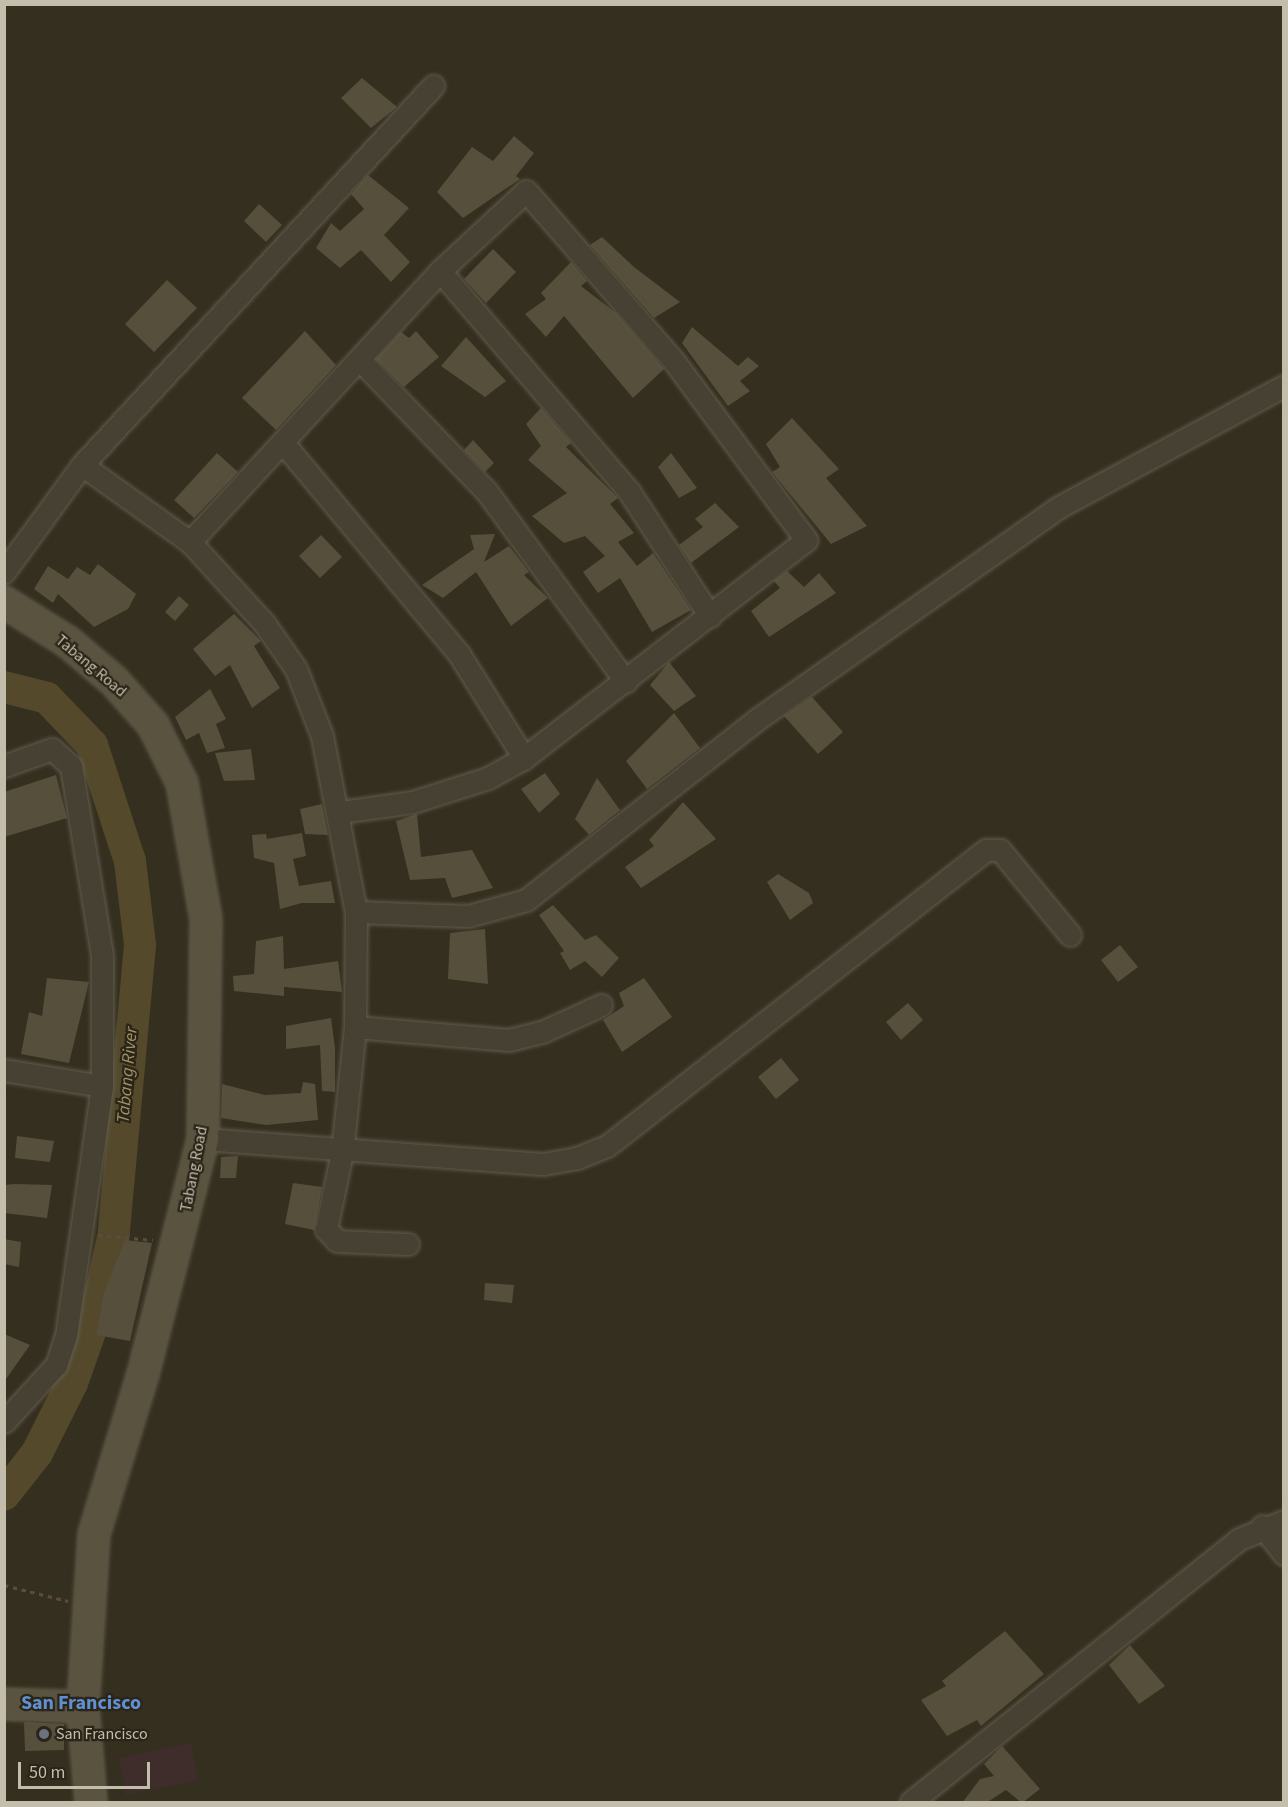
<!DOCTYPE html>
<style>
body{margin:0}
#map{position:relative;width:1288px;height:1807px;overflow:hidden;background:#352f1f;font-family:"Source Sans 3",sans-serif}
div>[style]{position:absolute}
.green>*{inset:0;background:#3f2d2b}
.river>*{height:32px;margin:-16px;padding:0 16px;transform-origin:16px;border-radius:16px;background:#54492b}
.building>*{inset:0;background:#564f3b}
.path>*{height:3px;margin-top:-1.5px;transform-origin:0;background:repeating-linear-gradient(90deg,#5b4b44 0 4.5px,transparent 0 9px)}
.roads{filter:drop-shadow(0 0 2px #615c4d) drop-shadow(0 0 2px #615c4d)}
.minor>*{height:21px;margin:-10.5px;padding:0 10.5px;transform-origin:10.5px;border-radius:10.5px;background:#464132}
.secondary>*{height:30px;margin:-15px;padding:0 15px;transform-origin:15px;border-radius:15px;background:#595340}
.dots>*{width:16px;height:16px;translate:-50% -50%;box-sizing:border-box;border:3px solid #2a2518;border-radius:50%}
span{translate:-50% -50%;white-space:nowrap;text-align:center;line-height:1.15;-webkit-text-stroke:4.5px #2a2518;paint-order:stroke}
.street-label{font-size:16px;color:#c3beac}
.poi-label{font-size:16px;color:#c3beac}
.left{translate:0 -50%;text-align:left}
.water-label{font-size:18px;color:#a39264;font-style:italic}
.quarter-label{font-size:20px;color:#6090d4;font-weight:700}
.frame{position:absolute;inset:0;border:6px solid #c3beac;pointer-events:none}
.scale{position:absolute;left:18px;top:1762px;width:132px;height:27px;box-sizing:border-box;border:3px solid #c3beac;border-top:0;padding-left:8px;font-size:18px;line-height:21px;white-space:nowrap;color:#c3beac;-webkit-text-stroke:4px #2a2518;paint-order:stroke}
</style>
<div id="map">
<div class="green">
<i style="clip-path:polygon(191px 1743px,198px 1780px,126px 1795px,119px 1758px)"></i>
</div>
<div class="river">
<i style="left:4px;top:687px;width:44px;rotate:14.3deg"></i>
<i style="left:47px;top:698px;width:65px;rotate:46.2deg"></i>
<i style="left:92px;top:745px;width:122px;rotate:71.9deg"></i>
<i style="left:130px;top:861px;width:85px;rotate:83.2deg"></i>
<i style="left:140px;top:945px;width:289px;rotate:95.2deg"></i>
<i style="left:114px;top:1233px;width:87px;rotate:102.6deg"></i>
<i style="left:95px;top:1318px;width:69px;rotate:109.5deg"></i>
<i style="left:72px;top:1383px;width:78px;rotate:116.6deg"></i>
<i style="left:37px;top:1453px;width:53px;rotate:128.2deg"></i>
</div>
<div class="building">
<i style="clip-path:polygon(362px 78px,397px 107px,371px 128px,341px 98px)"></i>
<i style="clip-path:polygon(514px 136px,534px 153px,516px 176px,520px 179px,463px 218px,437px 192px,472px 147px,493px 161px)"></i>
<i style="clip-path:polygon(368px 175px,409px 208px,384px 235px,410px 262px,391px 282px,361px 250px,340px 268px,316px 248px,331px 223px,340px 231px,364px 209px,351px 194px)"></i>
<i style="clip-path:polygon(259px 204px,282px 225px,266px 242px,244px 221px)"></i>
<i style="clip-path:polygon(602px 237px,634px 267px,680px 302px,654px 318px,590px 245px)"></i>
<i style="clip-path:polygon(493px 249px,516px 272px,486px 303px,464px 279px)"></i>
<i style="clip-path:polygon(571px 262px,587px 281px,581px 286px,616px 313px,664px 369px,633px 398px,564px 316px,546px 337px,525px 314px,546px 299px,541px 293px)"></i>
<i style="clip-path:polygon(167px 280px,197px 308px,154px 352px,125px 324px)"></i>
<i style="clip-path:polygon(692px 327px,738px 366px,748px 357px,759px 366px,740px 381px,750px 391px,728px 406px,682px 343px)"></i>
<i style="clip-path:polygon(305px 331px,336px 365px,276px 430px,242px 398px)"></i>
<i style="clip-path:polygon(416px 331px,439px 357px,404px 387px,376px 359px,401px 332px,409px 338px)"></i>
<i style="clip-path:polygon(466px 337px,506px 381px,485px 397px,441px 366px)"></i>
<i style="clip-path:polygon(541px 408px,571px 443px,566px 447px,618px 498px,610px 504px,634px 533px,618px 542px,637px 566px,653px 553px,691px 610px,652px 632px,620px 578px,598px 593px,583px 572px,605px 556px,585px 536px,564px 543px,532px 516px,567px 493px,528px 460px,541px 446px,526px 424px)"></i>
<i style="clip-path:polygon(792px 418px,839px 469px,826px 478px,867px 526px,831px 544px,772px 472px,780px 467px,766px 444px)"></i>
<i style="clip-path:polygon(473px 440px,494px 463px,485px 472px,464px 450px)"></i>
<i style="clip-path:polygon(217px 453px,238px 472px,194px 518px,174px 500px)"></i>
<i style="clip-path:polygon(671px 453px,697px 488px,679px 498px,658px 467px)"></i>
<i style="clip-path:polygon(715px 503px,739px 527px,691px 563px,679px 545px,703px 527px,695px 519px)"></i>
<i style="clip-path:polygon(495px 534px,484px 562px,509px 546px,529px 572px,524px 575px,548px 598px,511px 626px,476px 572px,443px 598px,422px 585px,474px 549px,470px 535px)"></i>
<i style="clip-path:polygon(321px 535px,342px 557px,320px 578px,299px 556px)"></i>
<i style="clip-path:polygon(98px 564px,136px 594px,128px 609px,94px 627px,58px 594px,53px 603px,34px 589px,48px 566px,68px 579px,77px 567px,90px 575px)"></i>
<i style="clip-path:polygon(787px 571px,804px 587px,819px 573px,836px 593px,769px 637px,751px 611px,780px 588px,774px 581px)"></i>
<i style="clip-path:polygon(179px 596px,189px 605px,175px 621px,165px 612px)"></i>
<i style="clip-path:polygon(234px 614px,261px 641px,254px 646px,280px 688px,252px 708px,230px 665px,215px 676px,193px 649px)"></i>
<i style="clip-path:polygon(669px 662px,696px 696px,674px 711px,650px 685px)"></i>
<i style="clip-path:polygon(210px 689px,226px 719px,216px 724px,225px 748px,207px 753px,199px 733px,186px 740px,175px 717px)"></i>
<i style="clip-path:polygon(812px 697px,843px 732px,818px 754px,784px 716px)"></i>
<i style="clip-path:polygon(674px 713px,700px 748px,647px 789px,626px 761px)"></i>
<i style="clip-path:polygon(251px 749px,255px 780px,224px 781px,215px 753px)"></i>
<i style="clip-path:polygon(545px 773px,560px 794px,539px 813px,521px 789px)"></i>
<i style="clip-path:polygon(56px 775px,67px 818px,4px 837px,4px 792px)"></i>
<i style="clip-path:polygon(597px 778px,620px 810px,589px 835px,575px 819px)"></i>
<i style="clip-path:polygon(683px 802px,716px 839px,641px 888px,625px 867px,654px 846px,649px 840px)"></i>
<i style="clip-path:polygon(322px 804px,328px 835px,305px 834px,300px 809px)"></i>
<i style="clip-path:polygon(417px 814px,421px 857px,472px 850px,493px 888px,452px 898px,445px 878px,410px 880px,396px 821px)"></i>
<i style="clip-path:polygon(302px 833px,306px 856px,293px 859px,299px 886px,331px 881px,335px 903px,302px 903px,280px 909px,274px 863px,254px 858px,252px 835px,266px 834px,267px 839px)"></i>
<i style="clip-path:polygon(778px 874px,809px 893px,813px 903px,790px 920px,767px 882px)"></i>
<i style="clip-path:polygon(553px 905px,585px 940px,596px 935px,619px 958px,602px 977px,585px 961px,570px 970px,560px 953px,564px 951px,539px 915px)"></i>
<i style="clip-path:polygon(485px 929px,488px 984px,448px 979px,450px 933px)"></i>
<i style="clip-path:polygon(283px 936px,284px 969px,338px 961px,342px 992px,284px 987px,284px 996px,234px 991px,233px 976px,254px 974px,256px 941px)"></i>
<i style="clip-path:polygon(1120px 945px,1138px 967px,1118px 982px,1101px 960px)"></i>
<i style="clip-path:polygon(47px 978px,89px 982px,69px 1063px,21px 1054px,29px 1012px,42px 1016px)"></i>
<i style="clip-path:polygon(644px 978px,672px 1017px,622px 1052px,603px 1020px,624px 1006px,619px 993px)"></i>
<i style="clip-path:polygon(908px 1003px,923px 1020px,901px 1040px,886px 1022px)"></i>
<i style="clip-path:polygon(331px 1018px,335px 1048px,335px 1092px,322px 1091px,320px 1045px,286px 1049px,286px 1026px)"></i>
<i style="clip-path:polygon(781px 1058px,799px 1080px,776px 1099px,758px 1077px)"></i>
<i style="clip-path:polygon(303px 1082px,315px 1084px,318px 1120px,266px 1125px,221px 1118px,222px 1084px,265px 1095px,301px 1093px)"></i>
<i style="clip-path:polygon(17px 1136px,54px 1141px,50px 1162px,15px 1158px)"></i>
<i style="clip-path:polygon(238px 1156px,236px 1178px,220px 1178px,221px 1157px)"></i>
<i style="clip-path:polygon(293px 1183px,322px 1187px,314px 1230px,285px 1224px)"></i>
<i style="clip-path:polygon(14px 1184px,52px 1185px,47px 1218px,4px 1213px,4px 1185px)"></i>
<i style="clip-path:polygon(4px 1239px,21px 1242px,19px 1267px,4px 1264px)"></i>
<i style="clip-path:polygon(125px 1240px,152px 1243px,130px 1341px,96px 1335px,104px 1292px)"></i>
<i style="clip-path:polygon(485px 1283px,514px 1285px,512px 1303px,484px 1300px)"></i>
<i style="clip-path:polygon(4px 1334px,30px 1345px,4px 1382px)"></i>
<i style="clip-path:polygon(1005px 1631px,1044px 1674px,981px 1726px,977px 1720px,947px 1736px,921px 1700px,946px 1686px,942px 1681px)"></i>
<i style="clip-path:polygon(1130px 1645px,1165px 1686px,1139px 1704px,1109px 1665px)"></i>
<i style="clip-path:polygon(24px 1722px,64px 1724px,64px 1750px,25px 1751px)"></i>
<i style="clip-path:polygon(1002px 1746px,1040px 1789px,1022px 1803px,1006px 1790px,986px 1803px,962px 1803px,980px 1779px,994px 1776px,984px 1764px)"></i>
</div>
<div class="path">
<i style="left:98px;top:1235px;width:55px;rotate:5.2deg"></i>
<i style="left:4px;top:1585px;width:66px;rotate:14deg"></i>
</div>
<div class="roads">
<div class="minor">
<i style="left:440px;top:271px;width:292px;rotate:49.4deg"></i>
<i style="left:630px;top:493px;width:147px;rotate:57deg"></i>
<i style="left:361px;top:361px;width:182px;rotate:46.1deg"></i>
<i style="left:487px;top:492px;width:235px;rotate:53.8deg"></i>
<i style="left:284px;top:444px;width:273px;rotate:50.2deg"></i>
<i style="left:459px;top:654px;width:123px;rotate:58deg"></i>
<i style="left:82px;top:465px;width:133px;rotate:35.5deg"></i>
<i style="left:190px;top:542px;width:110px;rotate:47.6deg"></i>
<i style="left:264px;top:623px;width:56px;rotate:55.2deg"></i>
<i style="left:296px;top:669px;width:72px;rotate:68.8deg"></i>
<i style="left:322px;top:736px;width:179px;rotate:79.1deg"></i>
<i style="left:356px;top:912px;width:115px;rotate:90.5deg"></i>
<i style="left:355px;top:1027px;width:126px;rotate:95.9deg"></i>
<i style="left:342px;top:1152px;width:79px;rotate:101.7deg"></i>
<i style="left:326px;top:1229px;width:16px;rotate:47deg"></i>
<i style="left:337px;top:1241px;width:71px;rotate:2.4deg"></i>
<i style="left:190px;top:542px;width:369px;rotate:-47.3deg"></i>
<i style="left:440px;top:271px;width:117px;rotate:-42.9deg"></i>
<i style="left:526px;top:191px;width:224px;rotate:49deg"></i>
<i style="left:673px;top:360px;width:224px;rotate:53.5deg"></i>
<i style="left:806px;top:540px;width:356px;rotate:142.3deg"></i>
<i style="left:524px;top:758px;width:41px;rotate:150.9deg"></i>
<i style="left:488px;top:778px;width:79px;rotate:162.3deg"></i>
<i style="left:413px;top:802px;width:74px;rotate:172.2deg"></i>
<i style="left:4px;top:572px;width:132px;rotate:-53.9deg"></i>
<i style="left:82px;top:465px;width:517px;rotate:-47.2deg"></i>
<i style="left:4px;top:766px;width:51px;rotate:-19.5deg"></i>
<i style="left:52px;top:749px;width:25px;rotate:42deg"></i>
<i style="left:71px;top:766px;width:193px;rotate:80.7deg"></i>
<i style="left:102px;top:956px;width:130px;rotate:90deg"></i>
<i style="left:102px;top:1086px;width:252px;rotate:98.2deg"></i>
<i style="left:66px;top:1335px;width:32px;rotate:108deg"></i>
<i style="left:56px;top:1365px;width:77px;rotate:132.4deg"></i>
<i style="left:356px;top:912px;width:112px;rotate:2deg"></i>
<i style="left:468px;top:916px;width:60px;rotate:-15.4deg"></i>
<i style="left:526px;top:900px;width:292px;rotate:-38deg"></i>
<i style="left:756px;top:720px;width:370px;rotate:-35.1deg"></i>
<i style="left:1059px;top:507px;width:255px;rotate:-28.3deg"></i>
<i style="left:355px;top:1027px;width:155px;rotate:4.8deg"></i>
<i style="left:509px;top:1040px;width:34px;rotate:-14deg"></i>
<i style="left:542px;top:1032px;width:65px;rotate:-24.6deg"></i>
<i style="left:4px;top:1070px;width:99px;rotate:9.3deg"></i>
<i style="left:203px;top:1139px;width:341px;rotate:4.2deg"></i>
<i style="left:543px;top:1164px;width:35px;rotate:-10deg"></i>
<i style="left:577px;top:1158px;width:32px;rotate:-22deg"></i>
<i style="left:607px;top:1146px;width:481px;rotate:-38deg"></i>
<i style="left:986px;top:850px;width:14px"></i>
<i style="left:1000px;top:850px;width:110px;rotate:50.5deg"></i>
<i style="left:1262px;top:1526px;width:36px;rotate:52deg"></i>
<i style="left:911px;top:1802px;width:420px;rotate:-38.7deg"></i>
<i style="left:1239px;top:1539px;width:48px;rotate:-21.8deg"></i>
</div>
<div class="secondary">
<i style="left:4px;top:602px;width:75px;rotate:32deg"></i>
<i style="left:68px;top:642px;width:60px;rotate:40.3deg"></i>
<i style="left:114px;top:681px;width:59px;rotate:48.4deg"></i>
<i style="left:153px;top:725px;width:65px;rotate:63.4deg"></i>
<i style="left:182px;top:783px;width:138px;rotate:80deg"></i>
<i style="left:206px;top:919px;width:220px;rotate:90.8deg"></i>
<i style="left:203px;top:1139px;width:243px;rotate:104.3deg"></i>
<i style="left:143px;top:1374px;width:167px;rotate:107deg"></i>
<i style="left:94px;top:1534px;width:173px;rotate:93.6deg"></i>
<i style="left:83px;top:1707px;width:95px;rotate:85.2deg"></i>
<i style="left:4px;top:1704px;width:79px;rotate:2.2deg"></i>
</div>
</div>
<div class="dots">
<i style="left:44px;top:1734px;background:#6b7280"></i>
</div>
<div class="street-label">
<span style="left:91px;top:666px;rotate:40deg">Tabang Road</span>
<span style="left:194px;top:1169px;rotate:-79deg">Tabang Road</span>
</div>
<div class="poi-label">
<span class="left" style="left:56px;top:1734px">San Francisco</span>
</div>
<div class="water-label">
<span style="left:128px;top:1075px;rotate:-85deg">Tabang River</span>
</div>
<div class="quarter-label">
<span style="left:81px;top:1703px">San Francisco</span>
</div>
<div class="frame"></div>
<div class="scale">50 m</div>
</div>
